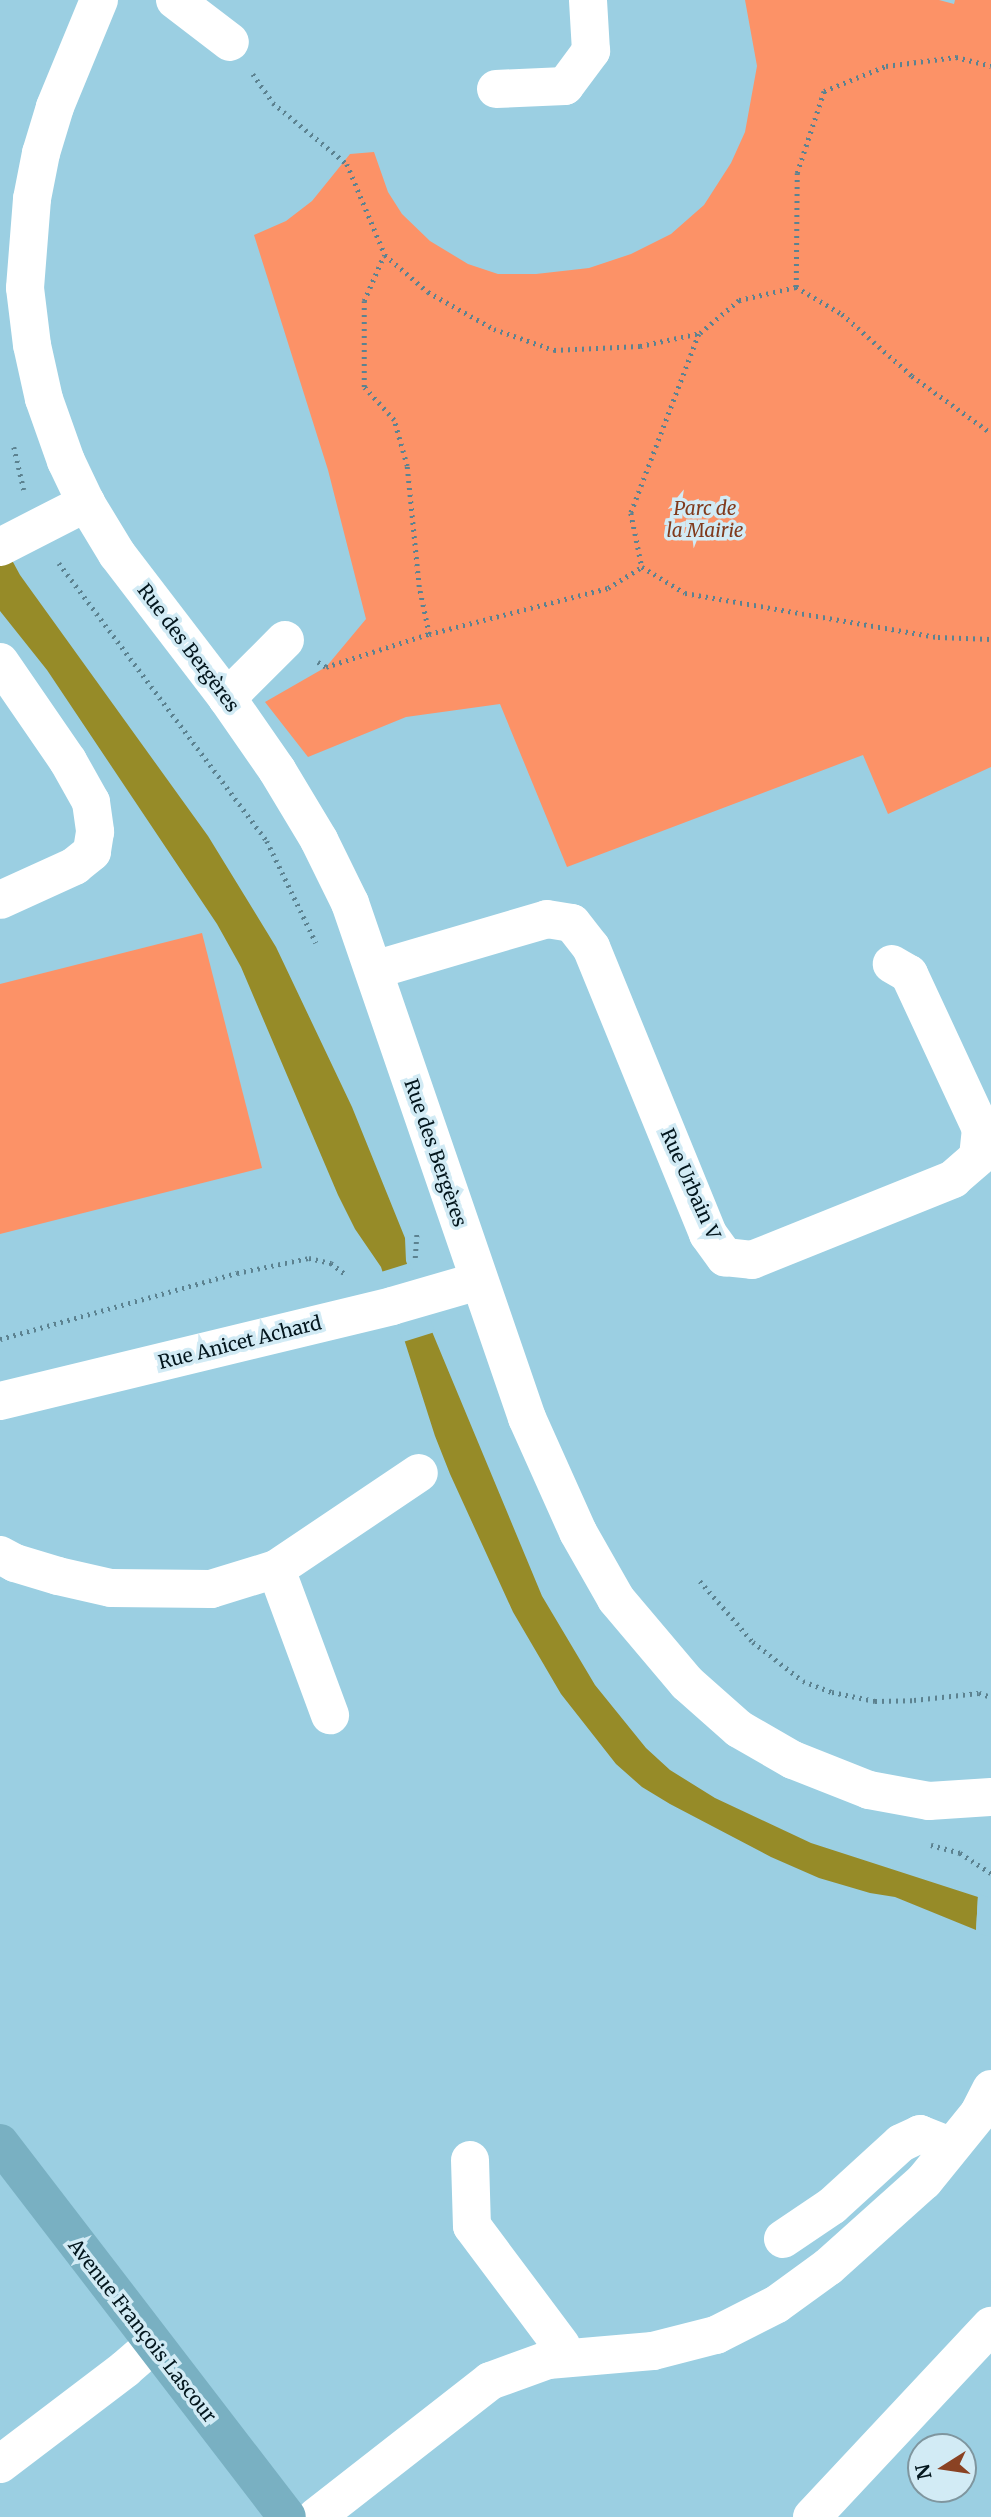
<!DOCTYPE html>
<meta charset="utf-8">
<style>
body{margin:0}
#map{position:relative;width:991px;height:2517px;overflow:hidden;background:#9bcfe2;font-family:Merriweather,serif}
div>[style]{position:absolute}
.green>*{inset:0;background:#fc9267}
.water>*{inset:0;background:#968b28}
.pier>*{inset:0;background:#9bcfe2}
.path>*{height:4.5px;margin-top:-2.25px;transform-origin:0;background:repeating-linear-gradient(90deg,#5c8290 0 2px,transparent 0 7px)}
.minor>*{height:38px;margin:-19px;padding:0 19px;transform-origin:19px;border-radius:19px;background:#fff}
.major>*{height:38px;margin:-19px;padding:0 19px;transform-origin:19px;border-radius:19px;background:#79b0c2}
span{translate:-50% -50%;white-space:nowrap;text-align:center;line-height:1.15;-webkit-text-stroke:7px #d2ebf5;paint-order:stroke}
.park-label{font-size:19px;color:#803a1c;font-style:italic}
.street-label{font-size:19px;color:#03161d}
.north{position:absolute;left:907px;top:2433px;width:70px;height:70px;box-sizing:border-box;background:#d2ebf5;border:2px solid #7f969f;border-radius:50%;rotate:258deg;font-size:19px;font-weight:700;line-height:28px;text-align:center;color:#03161d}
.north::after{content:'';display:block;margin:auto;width:24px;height:32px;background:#8a4223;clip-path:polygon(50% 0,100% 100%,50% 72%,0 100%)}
</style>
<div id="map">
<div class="green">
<i style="clip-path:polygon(745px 0,939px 0,954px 4px,955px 0,991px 0,991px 767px,888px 814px,863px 755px,567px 867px,500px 704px,406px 717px,308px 757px,265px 702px,326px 667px,366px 619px,328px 470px,254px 235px,286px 221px,312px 201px,350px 154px,374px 152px,388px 192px,402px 214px,430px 241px,468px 264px,498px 274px,536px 274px,589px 268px,631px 254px,671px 234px,704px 205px,731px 163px,745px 132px,757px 66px)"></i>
<i style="clip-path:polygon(202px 933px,262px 1168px,0 1234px,0 984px)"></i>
</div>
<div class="water">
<i style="clip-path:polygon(0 538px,20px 575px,208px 836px,276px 947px,352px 1107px,405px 1238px,406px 1261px,433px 1334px,542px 1596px,595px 1685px,646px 1748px,670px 1770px,715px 1798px,811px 1843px,978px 1897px,976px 1930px,895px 1897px,870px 1893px,819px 1878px,771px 1857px,670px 1804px,642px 1787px,616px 1764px,561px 1694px,513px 1612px,450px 1474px,435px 1436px,381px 1267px,355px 1229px,338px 1195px,241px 967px,217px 924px,47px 670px,0 611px)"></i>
</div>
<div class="pier">
<i style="clip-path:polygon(410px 1263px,435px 1332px,403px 1342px,381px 1272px)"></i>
<i style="clip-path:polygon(978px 1894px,991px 1898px,991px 1937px,976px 1933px)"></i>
</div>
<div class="path">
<i style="left:253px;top:74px;width:35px;rotate:55deg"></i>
<i style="left:273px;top:103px;width:96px;rotate:39.5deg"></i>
<i style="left:347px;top:164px;width:99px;rotate:67.3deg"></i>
<i style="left:385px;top:255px;width:57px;rotate:40.7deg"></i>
<i style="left:428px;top:292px;width:76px;rotate:29.3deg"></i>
<i style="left:494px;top:329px;width:64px;rotate:19.3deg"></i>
<i style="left:554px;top:350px;width:86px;rotate:-2.7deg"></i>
<i style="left:640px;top:346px;width:61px;rotate:-12.2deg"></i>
<i style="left:700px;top:333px;width:51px;rotate:-40.2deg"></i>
<i style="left:739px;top:300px;width:58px;rotate:-12.8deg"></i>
<i style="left:796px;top:287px;width:53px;rotate:30.4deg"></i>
<i style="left:842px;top:314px;width:94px;rotate:41.5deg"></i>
<i style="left:912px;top:376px;width:97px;rotate:35.8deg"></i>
<i style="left:796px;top:287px;width:114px;rotate:-89.5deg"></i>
<i style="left:797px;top:173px;width:86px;rotate:-71.8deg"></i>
<i style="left:824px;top:91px;width:67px;rotate:-22deg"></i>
<i style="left:886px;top:66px;width:71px;rotate:-7.3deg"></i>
<i style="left:956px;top:57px;width:36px;rotate:14deg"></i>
<i style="left:699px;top:334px;width:191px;rotate:110.8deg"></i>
<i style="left:631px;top:513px;width:55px;rotate:78.5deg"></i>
<i style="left:642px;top:567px;width:50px;rotate:31.2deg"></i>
<i style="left:685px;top:593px;width:257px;rotate:9.9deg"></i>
<i style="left:938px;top:637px;width:53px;rotate:2.2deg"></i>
<i style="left:14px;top:447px;width:44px;rotate:76.9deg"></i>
<i style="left:59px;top:563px;width:347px;rotate:53.2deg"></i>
<i style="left:267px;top:841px;width:113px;rotate:64.3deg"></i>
<i style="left:429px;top:634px;width:185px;rotate:-14.4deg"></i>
<i style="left:608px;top:588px;width:40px;rotate:-32deg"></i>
<i style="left:318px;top:662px;width:9px;rotate:32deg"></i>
<i style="left:326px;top:667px;width:108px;rotate:-17.8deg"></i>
<i style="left:429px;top:634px;width:48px;rotate:-102deg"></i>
<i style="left:419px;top:587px;width:122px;rotate:-95.7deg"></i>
<i style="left:407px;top:466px;width:48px;rotate:-105.8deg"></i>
<i style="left:394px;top:420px;width:45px;rotate:-132.3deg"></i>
<i style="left:364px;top:387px;width:86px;rotate:-90deg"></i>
<i style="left:364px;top:301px;width:50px;rotate:-66.5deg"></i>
<i style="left:415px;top:1258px;width:26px;rotate:-86deg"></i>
<i style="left:0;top:1339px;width:246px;rotate:-15.6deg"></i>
<i style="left:237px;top:1273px;width:74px;rotate:-11.8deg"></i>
<i style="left:309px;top:1258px;width:23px;rotate:13deg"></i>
<i style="left:331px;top:1263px;width:18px;rotate:38deg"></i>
<i style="left:700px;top:1581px;width:81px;rotate:49deg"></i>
<i style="left:753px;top:1642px;width:63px;rotate:38deg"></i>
<i style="left:803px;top:1681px;width:31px;rotate:21deg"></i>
<i style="left:832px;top:1692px;width:44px;rotate:11.8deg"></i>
<i style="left:875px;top:1701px;width:39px;rotate:-1deg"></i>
<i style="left:914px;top:1700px;width:65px;rotate:-6.1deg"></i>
<i style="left:979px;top:1693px;width:13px;rotate:18deg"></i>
<i style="left:931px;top:1845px;width:30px;rotate:15deg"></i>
<i style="left:960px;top:1853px;width:37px;rotate:33deg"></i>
</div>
<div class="minor">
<i style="left:99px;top:0;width:116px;rotate:112.4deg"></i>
<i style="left:55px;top:107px;width:48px;rotate:106.9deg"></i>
<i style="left:41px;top:153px;width:47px;rotate:101.1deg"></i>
<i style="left:32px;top:199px;width:89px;rotate:94.5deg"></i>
<i style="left:25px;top:288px;width:57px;rotate:83deg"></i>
<i style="left:32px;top:345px;width:55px;rotate:77.5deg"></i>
<i style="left:44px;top:399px;width:66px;rotate:70.5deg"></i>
<i style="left:66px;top:461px;width:47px;rotate:64.5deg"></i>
<i style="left:86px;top:503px;width:60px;rotate:58.7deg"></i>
<i style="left:117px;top:554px;width:181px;rotate:52.6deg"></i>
<i style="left:227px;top:698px;width:88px;rotate:55.2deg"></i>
<i style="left:277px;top:770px;width:82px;rotate:59deg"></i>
<i style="left:319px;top:840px;width:70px;rotate:63.8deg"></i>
<i style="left:350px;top:903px;width:545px;rotate:71.03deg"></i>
<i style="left:527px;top:1418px;width:125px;rotate:65.9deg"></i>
<i style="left:578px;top:1532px;width:77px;rotate:60.4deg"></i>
<i style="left:616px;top:1599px;width:110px;rotate:49.8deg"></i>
<i style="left:687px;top:1683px;width:69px;rotate:41.5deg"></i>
<i style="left:739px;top:1729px;width:62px;rotate:29.9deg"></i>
<i style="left:793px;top:1760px;width:82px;rotate:21.5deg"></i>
<i style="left:869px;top:1790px;width:61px;rotate:10.4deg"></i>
<i style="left:929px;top:1801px;width:62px;rotate:-3.7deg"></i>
<i style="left:175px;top:0;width:69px;rotate:37.4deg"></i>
<i style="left:496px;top:89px;width:69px;rotate:-2.5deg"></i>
<i style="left:565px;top:86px;width:44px;rotate:-53.4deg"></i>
<i style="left:591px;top:51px;width:51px;rotate:-93.4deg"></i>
<i style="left:0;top:547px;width:97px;rotate:-27.1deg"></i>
<i style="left:0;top:662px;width:120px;rotate:55.5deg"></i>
<i style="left:68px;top:761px;width:47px;rotate:60.7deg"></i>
<i style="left:91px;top:802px;width:30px;rotate:82deg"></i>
<i style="left:95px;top:832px;width:20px;rotate:99deg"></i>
<i style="left:92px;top:852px;width:22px;rotate:141deg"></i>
<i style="left:75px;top:866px;width:82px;rotate:155.6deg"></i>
<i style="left:227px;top:698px;width:82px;rotate:-45deg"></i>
<i style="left:374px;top:970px;width:180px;rotate:-16.4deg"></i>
<i style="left:547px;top:919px;width:25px;rotate:9deg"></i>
<i style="left:572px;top:923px;width:31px;rotate:52deg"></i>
<i style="left:591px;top:947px;width:310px;rotate:67.8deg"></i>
<i style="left:708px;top:1234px;width:29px;rotate:54deg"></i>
<i style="left:725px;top:1257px;width:27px;rotate:6deg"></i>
<i style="left:752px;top:1260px;width:217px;rotate:-21.9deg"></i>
<i style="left:953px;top:1179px;width:33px;rotate:-41deg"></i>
<i style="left:978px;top:1157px;width:28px;rotate:-84deg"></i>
<i style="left:981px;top:1129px;width:171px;rotate:-114.9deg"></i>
<i style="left:909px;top:974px;width:20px;rotate:-150deg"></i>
<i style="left:0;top:1401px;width:403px;rotate:-13.6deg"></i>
<i style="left:392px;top:1306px;width:90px;rotate:-16.2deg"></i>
<i style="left:0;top:1555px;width:17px;rotate:28deg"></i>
<i style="left:15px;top:1563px;width:45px;rotate:16.8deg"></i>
<i style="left:58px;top:1576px;width:54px;rotate:12.8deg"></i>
<i style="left:111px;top:1588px;width:100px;rotate:0.6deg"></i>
<i style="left:211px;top:1589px;width:68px;rotate:-17.1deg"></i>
<i style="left:276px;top:1569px;width:172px;rotate:-33.9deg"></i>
<i style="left:276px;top:1569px;width:156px;rotate:69.7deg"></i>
<i style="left:470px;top:2160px;width:66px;rotate:88.3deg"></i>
<i style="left:472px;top:2226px;width:149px;rotate:53.2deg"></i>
<i style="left:783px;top:2239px;width:59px;rotate:-34deg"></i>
<i style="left:832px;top:2206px;width:93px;rotate:-42.4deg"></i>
<i style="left:901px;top:2143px;width:21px;rotate:-25deg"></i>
<i style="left:920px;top:2134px;width:32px;rotate:22deg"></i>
<i style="left:0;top:2464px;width:157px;rotate:-37.2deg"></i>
<i style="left:125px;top:2369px;width:37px;rotate:-41deg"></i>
<i style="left:316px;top:2517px;width:221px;rotate:-38deg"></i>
<i style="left:490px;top:2381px;width:62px;rotate:-19.9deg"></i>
<i style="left:548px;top:2360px;width:105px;rotate:-4.9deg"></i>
<i style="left:653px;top:2351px;width:65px;rotate:-14.3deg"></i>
<i style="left:716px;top:2335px;width:68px;rotate:-26.9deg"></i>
<i style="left:777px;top:2304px;width:63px;rotate:-36deg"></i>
<i style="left:828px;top:2267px;width:129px;rotate:-41.9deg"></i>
<i style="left:924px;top:2181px;width:87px;rotate:-51deg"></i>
<i style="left:979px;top:2113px;width:27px;rotate:-63deg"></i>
<i style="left:812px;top:2517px;width:262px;rotate:-46.9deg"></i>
</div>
<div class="major">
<i style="left:0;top:2143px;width:471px;rotate:52.5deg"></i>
</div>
<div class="park-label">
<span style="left:705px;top:520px">Parc de<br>la Mairie</span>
</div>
<div class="street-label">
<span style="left:188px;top:648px;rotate:53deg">Rue des Bergères</span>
<span style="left:435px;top:1153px;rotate:71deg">Rue des Bergères</span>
<span style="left:690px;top:1184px;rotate:66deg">Rue Urbain V</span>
<span style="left:240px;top:1343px;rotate:-14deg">Rue Anicet Achard</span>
<span style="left:142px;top:2331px;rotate:52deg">Avenue François Lascour</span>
</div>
<div class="north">N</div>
</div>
